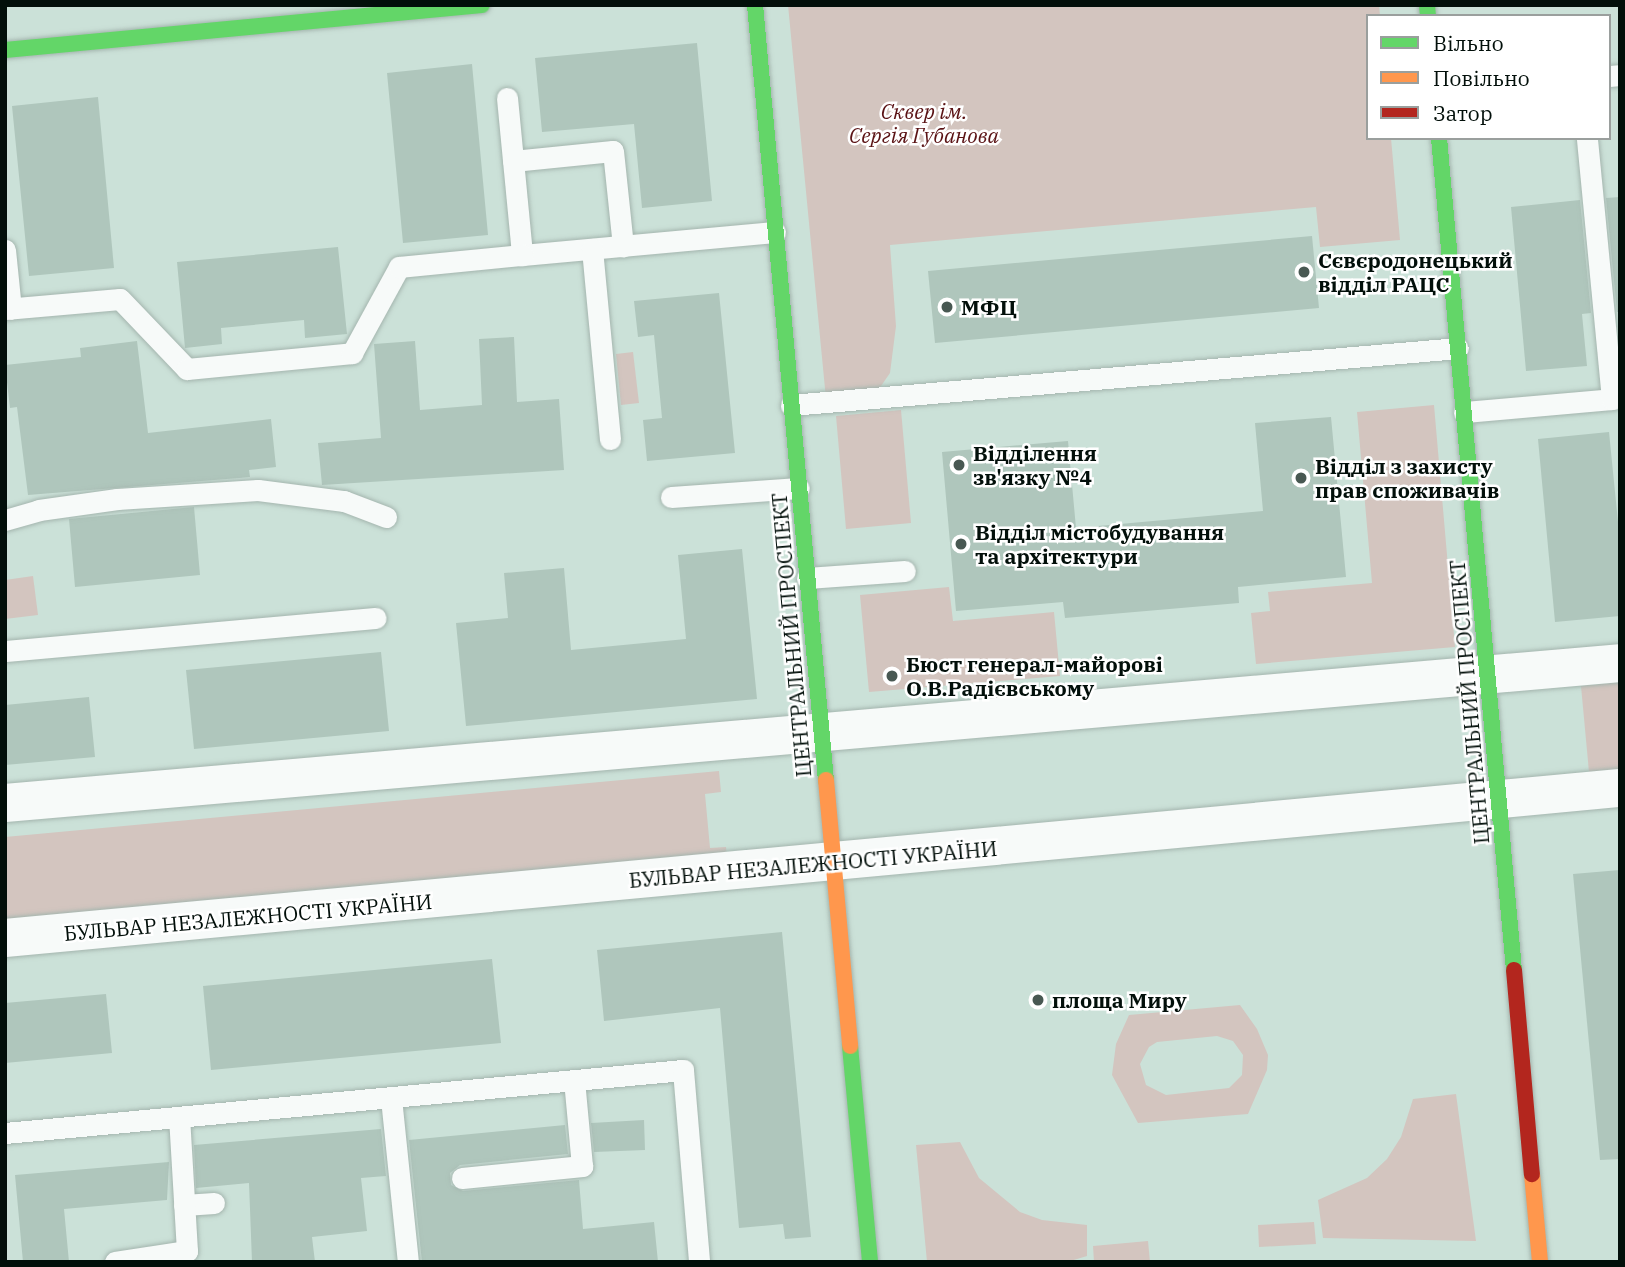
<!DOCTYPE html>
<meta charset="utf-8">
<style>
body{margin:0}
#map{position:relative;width:1625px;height:1267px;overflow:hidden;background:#cbe1d8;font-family:"IBM Plex Serif",serif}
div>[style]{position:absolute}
.green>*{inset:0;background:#d3c5bf}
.building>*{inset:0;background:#afc6bc}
.roads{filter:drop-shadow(0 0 2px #a4b5ae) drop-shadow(0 0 2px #a4b5ae)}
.lane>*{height:21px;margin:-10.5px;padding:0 10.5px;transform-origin:10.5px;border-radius:10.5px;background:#f7faf9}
.street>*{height:38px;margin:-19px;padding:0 19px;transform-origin:19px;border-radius:19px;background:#f7faf9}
.fast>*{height:16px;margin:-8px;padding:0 8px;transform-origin:8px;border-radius:8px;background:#63d668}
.slow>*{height:16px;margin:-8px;padding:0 8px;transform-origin:8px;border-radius:8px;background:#ff974d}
.jam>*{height:16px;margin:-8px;padding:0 8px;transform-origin:8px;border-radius:8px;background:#b3261e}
.dots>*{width:19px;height:19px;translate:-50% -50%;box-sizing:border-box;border:4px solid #fff;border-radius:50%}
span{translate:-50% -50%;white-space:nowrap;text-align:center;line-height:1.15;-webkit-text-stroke:5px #fff;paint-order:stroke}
.park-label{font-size:21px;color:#5a1214;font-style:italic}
.poi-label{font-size:21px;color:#020f0a;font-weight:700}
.left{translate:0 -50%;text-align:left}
.street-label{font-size:21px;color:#020f0a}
.frame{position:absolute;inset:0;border:7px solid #020f0a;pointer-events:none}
.legend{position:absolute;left:1366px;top:14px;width:245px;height:126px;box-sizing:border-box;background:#fff;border:2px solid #9a9f9d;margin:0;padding:9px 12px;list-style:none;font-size:21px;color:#020f0a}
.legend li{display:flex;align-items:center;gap:14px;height:35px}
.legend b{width:35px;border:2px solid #9a9f9d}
</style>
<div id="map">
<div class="green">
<i style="clip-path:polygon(788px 5px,1379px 5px,1380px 16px,1368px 16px,1368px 138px,1391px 138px,1400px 240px,1320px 247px,1316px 207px,890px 245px,896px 326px,890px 373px,879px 389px,826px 399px)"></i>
<i style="clip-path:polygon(633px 352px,639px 403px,621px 405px,616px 354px)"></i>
<i style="clip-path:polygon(1434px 405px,1455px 647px,1256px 664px,1251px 613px,1270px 611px,1268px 592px,1372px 583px,1357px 412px)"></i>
<i style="clip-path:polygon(901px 410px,911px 523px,846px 529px,836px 416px)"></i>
<i style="clip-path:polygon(33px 576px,38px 615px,5px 619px,5px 580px)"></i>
<i style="clip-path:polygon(949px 587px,953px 621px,1054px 612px,1060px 676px,869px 692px,860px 595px)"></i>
<i style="clip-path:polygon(1620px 682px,1620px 769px,1589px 772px,1581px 686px)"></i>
<i style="clip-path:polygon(719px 771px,721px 792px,705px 794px,710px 848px,726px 847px,728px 867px,5px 934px,5px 837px)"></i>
<i style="clip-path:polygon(evenodd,1240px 1005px,1257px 1029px,1268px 1055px,1267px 1070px,1248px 1114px,1138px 1123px,1112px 1075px,1116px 1044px,1129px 1015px,1240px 1005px,1217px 1036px,1233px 1041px,1243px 1055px,1242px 1075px,1229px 1088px,1166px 1095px,1146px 1085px,1140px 1064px,1149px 1047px,1157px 1042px,1217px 1036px)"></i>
<i style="clip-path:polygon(1456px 1094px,1476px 1241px,1323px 1238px,1318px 1200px,1367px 1178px,1387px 1159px,1401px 1137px,1413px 1099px)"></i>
<i style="clip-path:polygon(960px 1142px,979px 1178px,1020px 1212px,1042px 1220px,1087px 1225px,1087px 1256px,1067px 1262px,927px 1262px,916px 1145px)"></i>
<i style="clip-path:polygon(1314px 1222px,1316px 1244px,1259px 1247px,1258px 1225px)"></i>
<i style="clip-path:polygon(1148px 1241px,1150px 1262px,1094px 1262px,1093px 1246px)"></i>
</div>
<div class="building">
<i style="clip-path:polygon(697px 43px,712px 201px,642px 208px,634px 124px,542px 132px,535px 58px)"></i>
<i style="clip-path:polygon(472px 64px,488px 235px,403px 243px,387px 73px)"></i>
<i style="clip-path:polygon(98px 97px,114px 268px,29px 276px,12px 106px)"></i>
<i style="clip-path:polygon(1620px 197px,1620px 312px,1617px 312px,1606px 198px)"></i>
<i style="clip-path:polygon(1580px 200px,1591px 313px,1582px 314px,1587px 366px,1526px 371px,1511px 207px)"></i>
<i style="clip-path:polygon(1312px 236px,1319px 308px,935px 343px,928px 271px)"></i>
<i style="clip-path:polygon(338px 247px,347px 334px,305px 338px,304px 320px,221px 328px,222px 344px,185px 348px,177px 262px)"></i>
<i style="clip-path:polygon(719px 293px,735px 453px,647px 461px,643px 420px,662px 418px,654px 335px,638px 337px,634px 301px)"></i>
<i style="clip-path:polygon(514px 337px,517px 402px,559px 399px,564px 470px,322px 485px,318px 443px,381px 438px,374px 344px,415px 341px,420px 410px,482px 405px,479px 339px)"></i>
<i style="clip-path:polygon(137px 341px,148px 433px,271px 419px,276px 467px,249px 470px,250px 477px,239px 478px,28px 495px,17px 407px,10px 408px,5px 365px,81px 357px,80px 348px)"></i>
<i style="clip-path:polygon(1331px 417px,1346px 577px,1238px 587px,1239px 603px,1065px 618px,1063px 602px,956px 611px,942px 452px,1068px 441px,1076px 528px,1263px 511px,1255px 423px)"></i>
<i style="clip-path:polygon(1609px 432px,1620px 542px,1620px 616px,1555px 622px,1538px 439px)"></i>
<i style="clip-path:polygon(194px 507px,200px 575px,75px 587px,69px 519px)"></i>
<i style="clip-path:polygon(742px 549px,757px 699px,466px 726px,456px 623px,508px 618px,504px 573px,564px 568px,571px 650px,686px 639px,678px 555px)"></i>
<i style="clip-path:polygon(381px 652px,389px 731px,194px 749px,186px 670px)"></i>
<i style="clip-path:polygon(89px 697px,95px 757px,5px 765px,5px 705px)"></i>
<i style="clip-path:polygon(1620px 870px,1620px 1159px,1600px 1160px,1573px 874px)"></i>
<i style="clip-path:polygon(782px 932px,811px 1237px,785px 1239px,783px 1224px,739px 1228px,720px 1008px,604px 1021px,597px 950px)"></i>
<i style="clip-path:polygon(492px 959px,501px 1043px,211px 1070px,203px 986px)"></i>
<i style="clip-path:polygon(106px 994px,112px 1053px,5px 1063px,5px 1003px)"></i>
<i style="clip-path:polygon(644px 1120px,645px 1150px,594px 1152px,591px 1123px)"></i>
<i style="clip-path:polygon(565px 1125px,568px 1154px,460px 1165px,450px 1173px,451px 1185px,463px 1191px,579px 1180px,583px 1229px,654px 1222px,658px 1262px,422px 1262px,409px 1140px)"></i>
<i style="clip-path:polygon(381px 1129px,386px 1176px,361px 1178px,367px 1231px,312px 1237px,315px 1262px,252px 1262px,249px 1183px,196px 1188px,194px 1145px)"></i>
<i style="clip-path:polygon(169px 1162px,167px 1200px,64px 1209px,69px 1262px,23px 1262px,15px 1175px)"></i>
</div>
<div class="roads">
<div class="lane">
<i style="left:1609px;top:76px;width:11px;rotate:-5deg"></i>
<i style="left:507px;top:98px;width:158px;rotate:84.5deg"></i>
<i style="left:522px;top:255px;width:254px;rotate:-5.2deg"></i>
<i style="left:513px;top:161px;width:100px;rotate:-5.7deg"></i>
<i style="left:613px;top:151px;width:96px;rotate:84deg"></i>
<i style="left:592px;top:249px;width:191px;rotate:84.6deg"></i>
<i style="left:5px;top:250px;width:59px;rotate:84.2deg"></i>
<i style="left:5px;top:309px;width:115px;rotate:-5deg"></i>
<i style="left:120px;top:299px;width:97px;rotate:46.3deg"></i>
<i style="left:187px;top:369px;width:166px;rotate:-5.5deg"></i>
<i style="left:352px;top:353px;width:98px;rotate:-61.3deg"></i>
<i style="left:399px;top:267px;width:124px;rotate:-5.6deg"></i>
<i style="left:791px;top:405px;width:669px;rotate:-4.88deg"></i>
<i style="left:1464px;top:412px;width:149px;rotate:-5deg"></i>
<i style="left:1612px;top:399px;width:262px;rotate:-95.5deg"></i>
<i style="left:671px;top:497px;width:128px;rotate:-4deg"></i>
<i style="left:5px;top:520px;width:35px;rotate:-16deg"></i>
<i style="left:39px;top:510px;width:79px;rotate:-8deg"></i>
<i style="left:117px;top:499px;width:141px;rotate:-3.7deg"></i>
<i style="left:258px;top:490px;width:87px;rotate:7.3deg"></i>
<i style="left:344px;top:501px;width:45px;rotate:20.9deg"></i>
<i style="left:807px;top:578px;width:98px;rotate:-4.1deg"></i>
<i style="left:5px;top:651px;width:372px;rotate:-5.1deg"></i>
<i style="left:391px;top:1098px;width:165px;rotate:84.1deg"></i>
<i style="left:5px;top:1133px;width:681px;rotate:-5.31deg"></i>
<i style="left:683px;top:1070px;width:193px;rotate:85.2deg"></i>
<i style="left:462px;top:1178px;width:121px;rotate:-5.7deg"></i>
<i style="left:582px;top:1166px;width:86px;rotate:-95.3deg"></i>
<i style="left:184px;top:1205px;width:30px;rotate:-4deg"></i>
<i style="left:115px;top:1262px;width:73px;rotate:-8.7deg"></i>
<i style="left:187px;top:1251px;width:134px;rotate:-93.4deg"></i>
</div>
<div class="street">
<i style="left:5px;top:803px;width:1621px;rotate:-4.95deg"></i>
<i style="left:5px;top:938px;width:1622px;rotate:-5.31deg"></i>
</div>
<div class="fast">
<i style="left:755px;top:5px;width:778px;rotate:84.77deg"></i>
<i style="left:1427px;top:5px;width:11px;rotate:85deg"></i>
<i style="left:5px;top:50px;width:479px;rotate:-5.4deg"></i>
<i style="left:1439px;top:138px;width:835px;rotate:84.85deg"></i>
<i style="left:850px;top:1046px;width:217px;rotate:84.7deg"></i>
</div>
<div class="slow">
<i style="left:826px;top:780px;width:267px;rotate:84.8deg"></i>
<i style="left:1532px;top:1174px;width:88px;rotate:84.8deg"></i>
</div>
<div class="jam">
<i style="left:1514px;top:970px;width:205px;rotate:85deg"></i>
</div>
</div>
<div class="dots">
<i style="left:1304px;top:272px;background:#485852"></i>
<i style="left:947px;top:307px;background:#485852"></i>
<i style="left:959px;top:465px;background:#485852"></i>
<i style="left:1301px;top:478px;background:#485852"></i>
<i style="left:961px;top:544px;background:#485852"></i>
<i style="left:892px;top:676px;background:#485852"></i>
<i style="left:1038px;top:1000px;background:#485852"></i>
</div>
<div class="park-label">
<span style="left:924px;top:123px">Сквер ім.<br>Сергія Губанова</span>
</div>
<div class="poi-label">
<span class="left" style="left:1318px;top:272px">Сєвєродонецький<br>відділ РАЦС</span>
<span class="left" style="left:961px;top:307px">МФЦ</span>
<span class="left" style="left:973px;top:465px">Відділення<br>зв'язку №4</span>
<span class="left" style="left:1315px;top:478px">Відділ з захисту<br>прав споживачів</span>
<span class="left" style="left:975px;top:544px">Відділ містобудування<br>та архітектури</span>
<span class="left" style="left:906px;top:676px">Бюст генерал-майорові<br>О.В.Радієвському</span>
<span class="left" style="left:1052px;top:1000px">площа Миру</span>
</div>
<div class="street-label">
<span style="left:791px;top:635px;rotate:-95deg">ЦЕНТРАЛЬНИЙ ПРОСПЕКТ</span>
<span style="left:1469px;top:702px;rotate:-95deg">ЦЕНТРАЛЬНИЙ ПРОСПЕКТ</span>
<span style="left:813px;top:864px;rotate:-5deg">БУЛЬВАР НЕЗАЛЕЖНОСТІ УКРАЇНИ</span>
<span style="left:248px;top:917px;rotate:-5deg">БУЛЬВАР НЕЗАЛЕЖНОСТІ УКРАЇНИ</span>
</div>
<div class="frame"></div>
<ul class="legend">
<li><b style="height:9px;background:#63d668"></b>Вільно</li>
<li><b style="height:9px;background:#ff974d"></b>Повільно</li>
<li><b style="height:9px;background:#b3261e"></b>Затор</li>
</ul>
</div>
